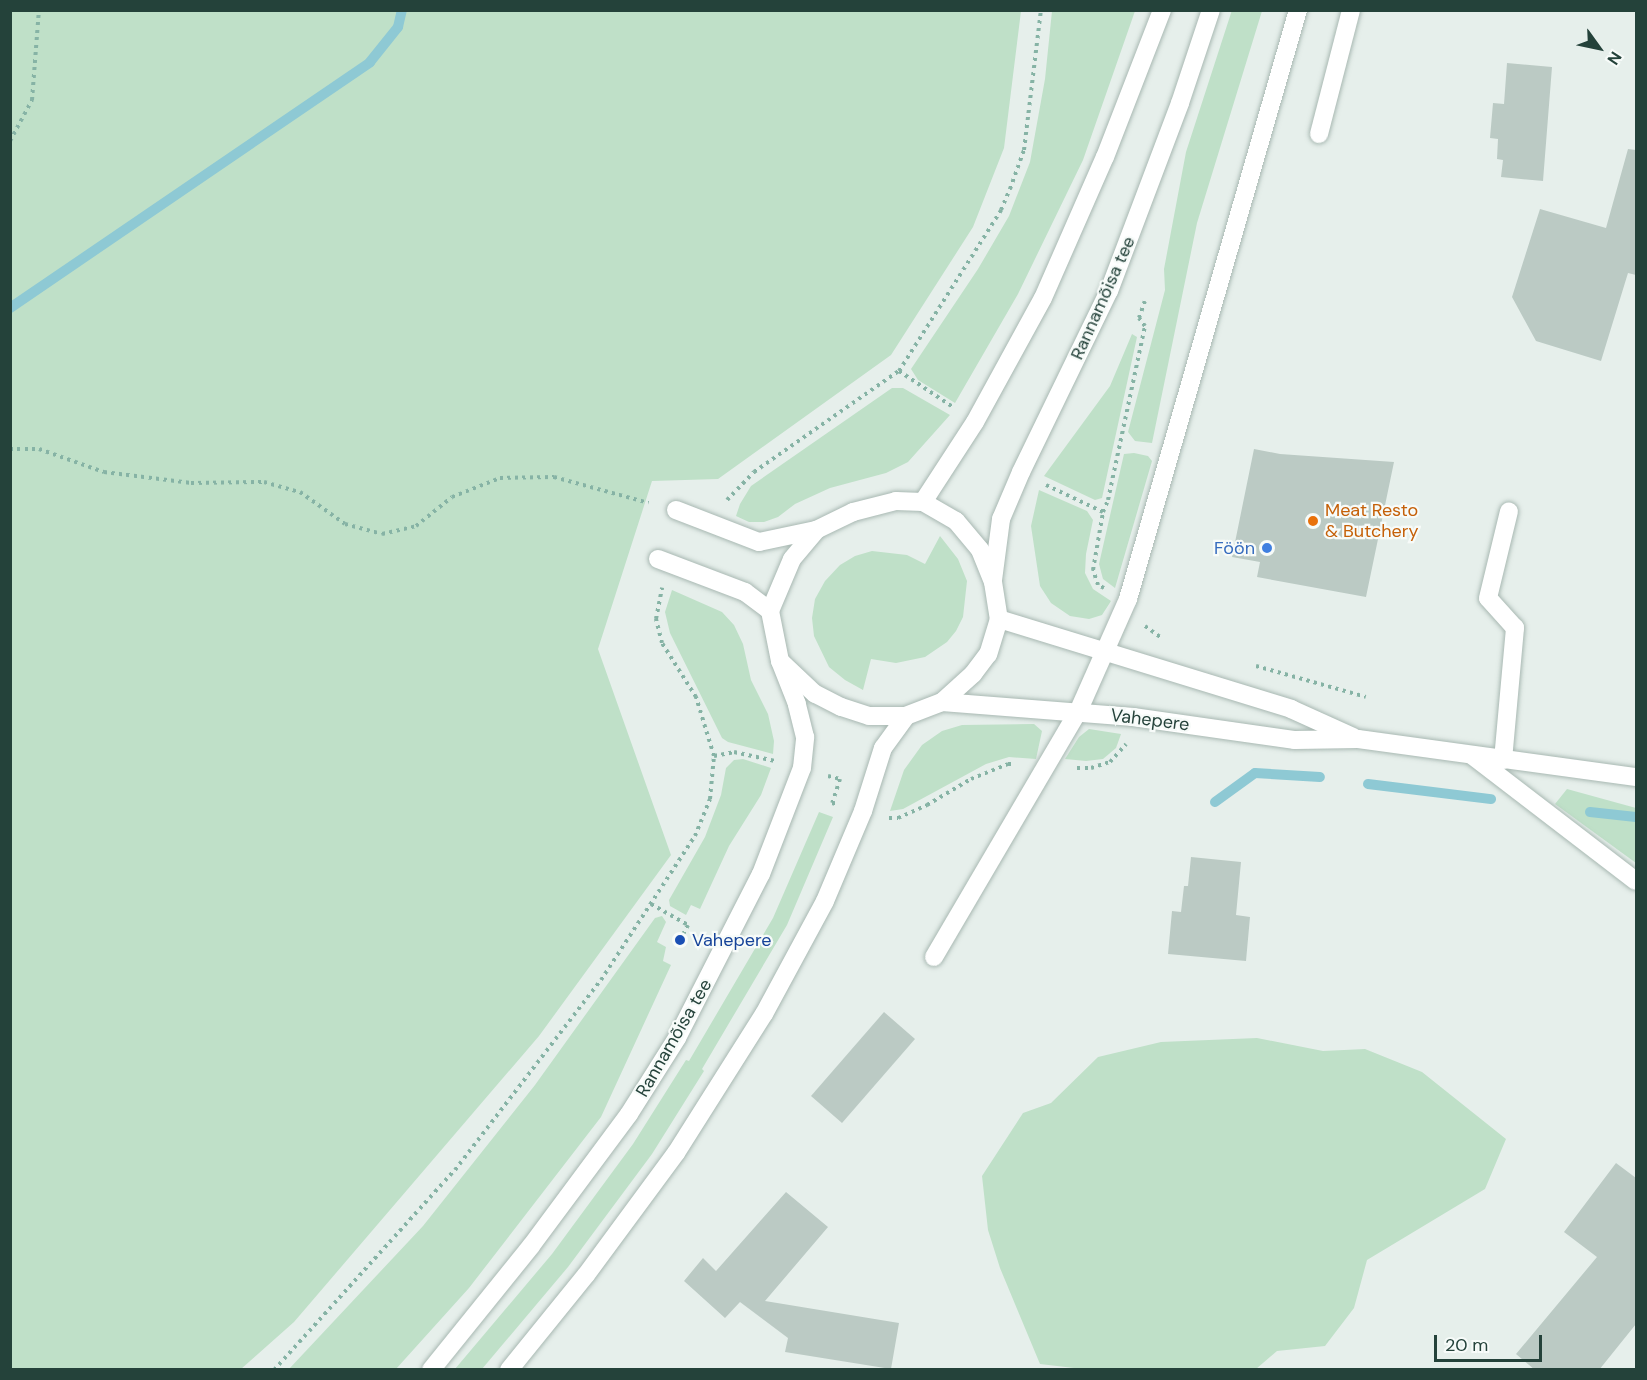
<!DOCTYPE html>
<meta charset="utf-8">
<style>
body{margin:0}
#map{position:relative;width:1647px;height:1380px;overflow:hidden;background:#e6efeb;font-family:"DM Sans",sans-serif}
div>[style]{position:absolute}
.green>*{inset:0;background:#bfe0c8}
.stream>*{height:10px;margin:-5px;padding:0 5px;transform-origin:5px;border-radius:5px;background:#8ec9d4}
.building>*{inset:0;background:#bbcac4}
.path>*{height:4px;margin-top:-2px;transform-origin:0;background:repeating-linear-gradient(90deg,#86b3a5 0 3px,transparent 0 7.5px)}
.roads{filter:drop-shadow(0 0 2px #a8b8b2) drop-shadow(0 0 2px #a8b8b2)}
.service>*{height:18px;margin:-9px;padding:0 9px;transform-origin:9px;border-radius:9px;background:#fff}
.minor>*{height:18px;margin:-9px;padding:0 9px;transform-origin:9px;border-radius:9px;background:#fff}
.tertiary>*{height:18px;margin:-9px;padding:0 9px;transform-origin:9px;border-radius:9px;background:#fff}
.dots>*{width:16px;height:16px;translate:-50% -50%;box-sizing:border-box;border:3px solid #f7fbf9;border-radius:50%}
span{translate:-50% -50%;white-space:nowrap;text-align:center;line-height:1.15;-webkit-text-stroke:4.5px #f7fbf9;paint-order:stroke}
.street-label{font-size:18px;color:#24423a}
.food-label{font-size:18px;color:#c56008}
.left{translate:0 -50%;text-align:left}
.shop-label{font-size:18px;color:#366cbe}
.right{translate:-100% -50%;text-align:right}
.transit-label{font-size:18px;color:#164399}
.frame{position:absolute;inset:0;border:12px solid #24423a;pointer-events:none}
.north{position:absolute;left:1569px;top:18px;width:60px;height:60px;-webkit-text-stroke:4px #f7fbf9;paint-order:stroke;rotate:123deg;font-size:16px;font-weight:700;line-height:24px;text-align:center;color:#24423a}
.north::after{content:'';display:block;margin:auto;width:21px;height:27px;background:#24423a;clip-path:polygon(50% 0,100% 100%,50% 72%,0 100%)}
.scale{position:absolute;left:1434px;top:1335px;width:108px;height:27px;box-sizing:border-box;border:3px solid #24423a;border-top:0;padding-left:8px;font-size:18px;line-height:21px;white-space:nowrap;color:#24423a;-webkit-text-stroke:4px #f7fbf9;paint-order:stroke}
</style>
<div id="map">
<div class="green">
<i style="clip-path:polygon(1232px 10px,1262px 11px,1197px 223px,1152px 443px,1135px 441px,1128px 432px,1165px 290px,1164px 269px,1186px 152px)"></i>
<i style="clip-path:polygon(10px 11px,1021px 11px,1004px 148px,973px 227px,891px 355px,718px 479px,652px 481px,598px 649px,671px 855px,539px 1036px,294px 1322px,241px 1369px,11px 1369px)"></i>
<i style="clip-path:polygon(1052px 11px,1135px 11px,1083px 160px,1018px 294px,955px 403px,918px 380px,911px 369px,978px 269px,1009px 216px,1030px 162px,1045px 79px)"></i>
<i style="clip-path:polygon(1132px 334px,1137px 337px,1102px 498px,1095px 500px,1044px 476px,1110px 386px)"></i>
<i style="clip-path:polygon(892px 388px,903px 388px,950px 415px,908px 462px,886px 473px,830px 488px,795px 504px,778px 517px,764px 522px,749px 522px,736px 516px,740px 504px,751px 486px)"></i>
<i style="clip-path:polygon(1134px 453px,1148px 456px,1152px 461px,1115px 588px,1103px 579px,1099px 564px,1124px 454px)"></i>
<i style="clip-path:polygon(1039px 490px,1087px 511px,1093px 520px,1086px 554px,1085px 573px,1093px 589px,1111px 601px,1102px 615px,1089px 619px,1070px 616px,1051px 603px,1040px 586px,1031px 526px)"></i>
<i style="clip-path:polygon(940px 536px,958px 559px,967px 581px,963px 617px,956px 631px,947px 642px,925px 657px,896px 663px,871px 659px,863px 690px,845px 680px,829px 667px,814px 636px,812px 618px,815px 599px,825px 581px,840px 565px,855px 556px,872px 551px,907px 555px,925px 564px)"></i>
<i style="clip-path:polygon(672px 590px,722px 612px,734px 625px,743px 644px,751px 680px,768px 714px,774px 741px,773px 754px,728px 742px,722px 738px,670px 633px,665px 612px)"></i>
<i style="clip-path:polygon(1034px 724px,1042px 731px,1036px 759px,1009px 757px,986px 764px,903px 809px,890px 811px,904px 770px,922px 745px,942px 731px,962px 725px)"></i>
<i style="clip-path:polygon(1089px 729px,1121px 734px,1116px 748px,1103px 759px,1086px 761px,1065px 759px,1079px 737px)"></i>
<i style="clip-path:polygon(743px 759px,771px 768px,761px 795px,729px 846px,700px 909px,691px 905px,686px 915px,670px 906px,669px 900px,705px 837px,721px 795px,726px 768px,734px 760px)"></i>
<i style="clip-path:polygon(1567px 789px,1636px 808px,1636px 863px,1555px 804px)"></i>
<i style="clip-path:polygon(819px 812px,833px 817px,787px 925px,702px 1069px,704px 1071px,652px 1154px,568px 1267px,482px 1369px,455px 1369px,552px 1254px,633px 1144px,686px 1060px,689px 1061px,773px 918px)"></i>
<i style="clip-path:polygon(662px 916px,666px 922px,657px 942px,666px 947px,663px 961px,671px 965px,601px 1117px,469px 1288px,396px 1369px,289px 1369px,423px 1226px,535px 1085px,655px 918px)"></i>
<i style="clip-path:polygon(1257px 1038px,1323px 1051px,1365px 1049px,1422px 1072px,1506px 1139px,1485px 1189px,1367px 1260px,1354px 1308px,1325px 1346px,1277px 1351px,1256px 1369px,1091px 1370px,1040px 1364px,1000px 1268px,988px 1230px,982px 1176px,1023px 1113px,1051px 1103px,1098px 1057px,1161px 1042px)"></i>
</div>
<div class="stream">
<i style="left:10px;top:308px;width:436px;rotate:-34.3deg"></i>
<i style="left:370px;top:62px;width:45px;rotate:-51.3deg"></i>
<i style="left:398px;top:27px;width:17px;rotate:-77deg"></i>
<i style="left:1368px;top:784px;width:124px;rotate:7deg"></i>
<i style="left:1215px;top:802px;width:49px;rotate:-35.9deg"></i>
<i style="left:1255px;top:773px;width:65px;rotate:3.5deg"></i>
<i style="left:1590px;top:812px;width:46px;rotate:6.2deg"></i>
</div>
<div class="building">
<i style="clip-path:polygon(1507px 63px,1552px 67px,1543px 181px,1501px 177px,1503px 160px,1497px 159px,1498px 139px,1490px 138px,1493px 103px,1504px 104px)"></i>
<i style="clip-path:polygon(1628px 149px,1636px 150px,1636px 275px,1628px 273px,1601px 361px,1536px 341px,1512px 297px,1540px 209px,1606px 228px)"></i>
<i style="clip-path:polygon(1254px 449px,1280px 454px,1394px 462px,1366px 597px,1257px 577px,1260px 562px,1232px 557px)"></i>
<i style="clip-path:polygon(1191px 857px,1241px 862px,1236px 915px,1250px 917px,1246px 961px,1168px 954px,1172px 911px,1181px 912px,1184px 886px,1188px 886px)"></i>
<i style="clip-path:polygon(884px 1012px,915px 1039px,842px 1123px,811px 1096px)"></i>
<i style="clip-path:polygon(1616px 1163px,1636px 1178px,1636px 1324px,1599px 1370px,1535px 1370px,1516px 1354px,1597px 1257px,1564px 1232px)"></i>
<i style="clip-path:polygon(786px 1192px,828px 1227px,765px 1301px,899px 1323px,891px 1369px,785px 1352px,788px 1338px,740px 1302px,725px 1318px,684px 1281px,703px 1258px,716px 1271px)"></i>
</div>
<div class="path">
<i style="left:10px;top:141px;width:47px;rotate:-61.8deg"></i>
<i style="left:32px;top:100px;width:90px;rotate:-85.6deg"></i>
<i style="left:899px;top:371px;width:65px;rotate:33.7deg"></i>
<i style="left:10px;top:449px;width:29px"></i>
<i style="left:39px;top:449px;width:69px;rotate:19.5deg"></i>
<i style="left:104px;top:472px;width:88px;rotate:7.2deg"></i>
<i style="left:191px;top:483px;width:73px;rotate:-0.8deg"></i>
<i style="left:264px;top:482px;width:37px;rotate:16deg"></i>
<i style="left:300px;top:492px;width:55px;rotate:35.4deg"></i>
<i style="left:345px;top:524px;width:38px;rotate:15deg"></i>
<i style="left:382px;top:534px;width:35px;rotate:-13deg"></i>
<i style="left:416px;top:526px;width:46px;rotate:-38.9deg"></i>
<i style="left:452px;top:497px;width:52px;rotate:-21.6deg"></i>
<i style="left:500px;top:478px;width:54px;rotate:-1.1deg"></i>
<i style="left:554px;top:477px;width:98px;rotate:15.3deg"></i>
<i style="left:1046px;top:485px;width:63px;rotate:25.3deg"></i>
<i style="left:727px;top:500px;width:39px;rotate:-46deg"></i>
<i style="left:754px;top:472px;width:177px;rotate:-34.9deg"></i>
<i style="left:899px;top:371px;width:191px;rotate:-57.6deg"></i>
<i style="left:1001px;top:210px;width:23px;rotate:-67deg"></i>
<i style="left:1010px;top:189px;width:41px;rotate:-70.3deg"></i>
<i style="left:1024px;top:150px;width:141px;rotate:-83.1deg"></i>
<i style="left:1104px;top:588px;width:7px;rotate:-153deg"></i>
<i style="left:1098px;top:585px;width:16px;rotate:-108deg"></i>
<i style="left:1093px;top:570px;width:59px;rotate:-80.2deg"></i>
<i style="left:1103px;top:512px;width:13px;rotate:-67deg"></i>
<i style="left:1108px;top:500px;width:178px;rotate:-78deg"></i>
<i style="left:1145px;top:326px;width:10px;rotate:-127deg"></i>
<i style="left:1139px;top:318px;width:18px;rotate:-71deg"></i>
<i style="left:1145px;top:626px;width:19px;rotate:36deg"></i>
<i style="left:1256px;top:666px;width:114px;rotate:15.7deg"></i>
<i style="left:714px;top:756px;width:20px;rotate:-11deg"></i>
<i style="left:734px;top:752px;width:42px;rotate:12.4deg"></i>
<i style="left:1077px;top:768px;width:14px"></i>
<i style="left:1091px;top:768px;width:20px;rotate:-18deg"></i>
<i style="left:1110px;top:762px;width:24px;rotate:-48deg"></i>
<i style="left:828px;top:776px;width:12px;rotate:14deg"></i>
<i style="left:840px;top:779px;width:25px;rotate:108deg"></i>
<i style="left:832px;top:803px;width:4px;rotate:14deg"></i>
<i style="left:889px;top:818px;width:9px"></i>
<i style="left:898px;top:818px;width:32px;rotate:-24deg"></i>
<i style="left:927px;top:805px;width:51px;rotate:-30.6deg"></i>
<i style="left:971px;top:779px;width:40px;rotate:-22deg"></i>
<i style="left:1008px;top:764px;width:8px"></i>
<i style="left:651px;top:904px;width:43px;rotate:29.6deg"></i>
<i style="left:688px;top:925px;width:17px;rotate:118deg"></i>
<i style="left:274px;top:1370px;width:270px;rotate:-47.9deg"></i>
<i style="left:455px;top:1170px;width:240px;rotate:-52.5deg"></i>
<i style="left:601px;top:980px;width:172px;rotate:-56.9deg"></i>
<i style="left:695px;top:836px;width:40px;rotate:-68deg"></i>
<i style="left:710px;top:799px;width:43px;rotate:-84.7deg"></i>
<i style="left:714px;top:756px;width:62px;rotate:-107deg"></i>
<i style="left:696px;top:697px;width:64px;rotate:-122.2deg"></i>
<i style="left:662px;top:643px;width:25px;rotate:-104deg"></i>
<i style="left:656px;top:619px;width:32px;rotate:-79deg"></i>
</div>
<div class="roads">
<div class="service">
<i style="left:1473px;top:756px;width:205px;rotate:37.5deg"></i>
<i style="left:1503px;top:760px;width:133px;rotate:-84.8deg"></i>
<i style="left:1515px;top:628px;width:40px;rotate:-132deg"></i>
<i style="left:1488px;top:598px;width:89px;rotate:-76.4deg"></i>
</div>
<div class="minor">
<i style="left:1319px;top:134px;width:128px;rotate:-75.5deg"></i>
<i style="left:676px;top:510px;width:89px;rotate:21.1deg"></i>
<i style="left:759px;top:542px;width:58px;rotate:-11.9deg"></i>
<i style="left:658px;top:559px;width:93px;rotate:20.8deg"></i>
<i style="left:745px;top:592px;width:31px;rotate:37deg"></i>
<i style="left:999px;top:619px;width:306px;rotate:17.1deg"></i>
<i style="left:1291px;top:709px;width:68px;rotate:24.3deg"></i>
<i style="left:942px;top:702px;width:192px;rotate:4.5deg"></i>
<i style="left:1133px;top:717px;width:164px;rotate:8.1deg"></i>
<i style="left:1295px;top:740px;width:63px;rotate:-0.9deg"></i>
<i style="left:1358px;top:739px;width:281px;rotate:7.8deg"></i>
<i style="left:934px;top:957px;width:284px;rotate:-59.6deg"></i>
<i style="left:1078px;top:712px;width:124px;rotate:-66.1deg"></i>
<i style="left:1128px;top:599px;width:613px;rotate:-73.9deg"></i>
</div>
<div class="tertiary">
<i style="left:923px;top:502px;width:95px;rotate:-57deg"></i>
<i style="left:975px;top:422px;width:141px;rotate:-61.3deg"></i>
<i style="left:1043px;top:298px;width:154px;rotate:-66.3deg"></i>
<i style="left:1105px;top:157px;width:158px;rotate:-68.8deg"></i>
<i style="left:993px;top:580px;width:62px;rotate:-82.5deg"></i>
<i style="left:1001px;top:519px;width:51px;rotate:-66.9deg"></i>
<i style="left:1021px;top:472px;width:201px;rotate:-64.1deg"></i>
<i style="left:1109px;top:291px;width:201px;rotate:-69.3deg"></i>
<i style="left:1180px;top:103px;width:98px;rotate:-71.6deg"></i>
<i style="left:431px;top:1370px;width:159px;rotate:-51.1deg"></i>
<i style="left:531px;top:1246px;width:164px;rotate:-53.4deg"></i>
<i style="left:629px;top:1114px;width:90px;rotate:-57.7deg"></i>
<i style="left:677px;top:1038px;width:184px;rotate:-62.9deg"></i>
<i style="left:761px;top:874px;width:114px;rotate:-68.9deg"></i>
<i style="left:802px;top:768px;width:31px;rotate:-84deg"></i>
<i style="left:805px;top:737px;width:34px;rotate:-104deg"></i>
<i style="left:797px;top:704px;width:46px;rotate:-111.6deg"></i>
<i style="left:780px;top:661px;width:51px;rotate:-101.3deg"></i>
<i style="left:770px;top:611px;width:56px;rotate:-67.1deg"></i>
<i style="left:792px;top:559px;width:38px;rotate:-50deg"></i>
<i style="left:816px;top:530px;width:41px;rotate:-25.9deg"></i>
<i style="left:853px;top:512px;width:44px;rotate:-14.3deg"></i>
<i style="left:896px;top:501px;width:27px;rotate:2deg"></i>
<i style="left:923px;top:502px;width:38px;rotate:30deg"></i>
<i style="left:956px;top:521px;width:38px;rotate:50deg"></i>
<i style="left:980px;top:550px;width:35px;rotate:68deg"></i>
<i style="left:993px;top:582px;width:37px;rotate:81deg"></i>
<i style="left:999px;top:619px;width:37px;rotate:107deg"></i>
<i style="left:988px;top:654px;width:25px;rotate:127deg"></i>
<i style="left:973px;top:674px;width:42px;rotate:137.9deg"></i>
<i style="left:942px;top:702px;width:39px;rotate:159deg"></i>
<i style="left:906px;top:716px;width:37px;rotate:180deg"></i>
<i style="left:869px;top:716px;width:29px;rotate:-162deg"></i>
<i style="left:841px;top:707px;width:29px;rotate:-153deg"></i>
<i style="left:815px;top:694px;width:48px;rotate:-136.7deg"></i>
<i style="left:509px;top:1370px;width:122px;rotate:-51deg"></i>
<i style="left:586px;top:1275px;width:152px;rotate:-53.6deg"></i>
<i style="left:676px;top:1153px;width:165px;rotate:-57.7deg"></i>
<i style="left:764px;top:1014px;width:128px;rotate:-61.6deg"></i>
<i style="left:825px;top:901px;width:98px;rotate:-67.1deg"></i>
<i style="left:863px;top:811px;width:66px;rotate:-72.4deg"></i>
<i style="left:883px;top:748px;width:39px;rotate:-54deg"></i>
</div>
</div>
<div class="dots">
<i style="left:1313px;top:521px;background:#e8710a"></i>
<i style="left:1267px;top:548px;background:#3f7fe0"></i>
<i style="left:680px;top:940px;background:#1a4fb4"></i>
</div>
<div class="street-label">
<span style="left:1103px;top:298px;rotate:-66deg">Rannamõisa tee</span>
<span style="left:1150px;top:720px;rotate:7deg">Vahepere</span>
<span style="left:674px;top:1038px;rotate:-60deg">Rannamõisa tee</span>
</div>
<div class="food-label">
<span class="left" style="left:1325px;top:521px">Meat Resto<br>&amp; Butchery</span>
</div>
<div class="shop-label">
<span class="right" style="left:1255px;top:548px">Föön</span>
</div>
<div class="transit-label">
<span class="left" style="left:692px;top:940px">Vahepere</span>
</div>
<div class="frame"></div>
<div class="north">N</div>
<div class="scale">20 m</div>
</div>
